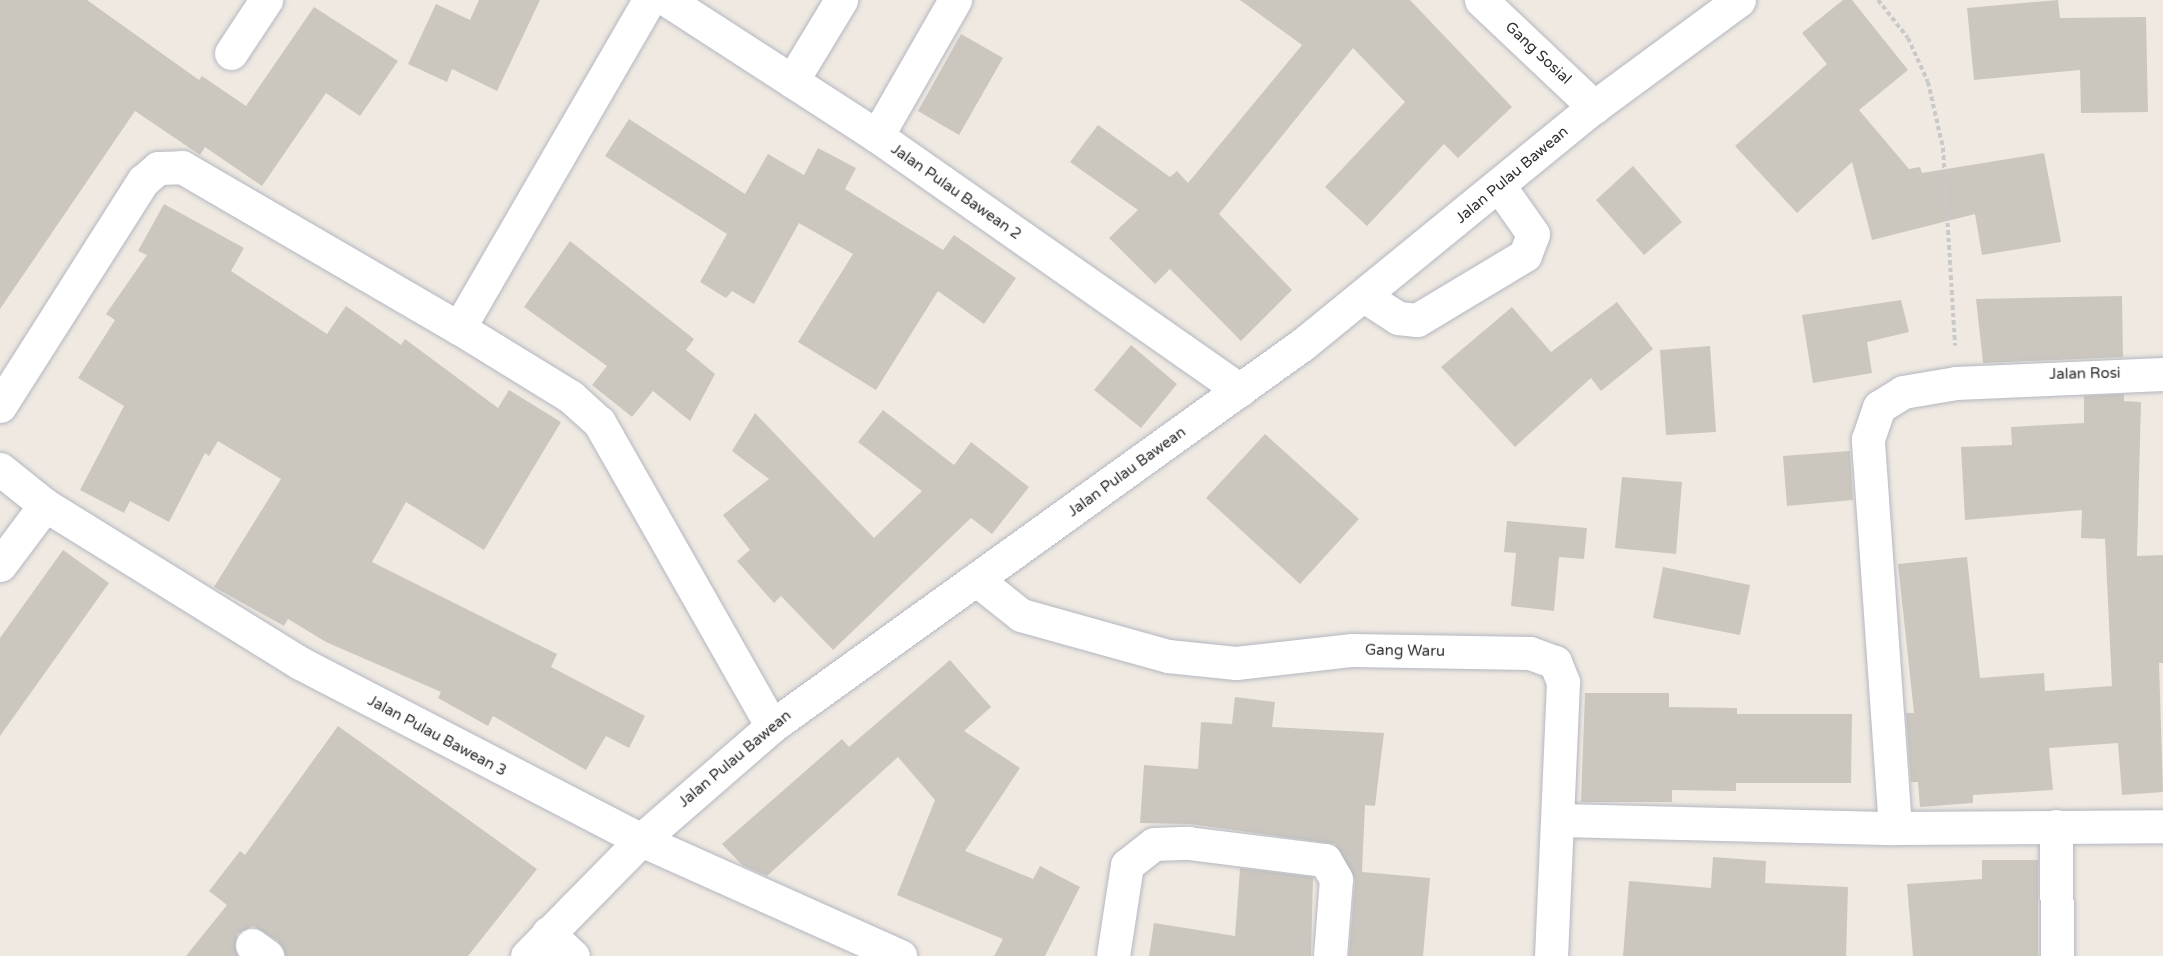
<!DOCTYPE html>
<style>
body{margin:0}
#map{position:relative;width:2163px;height:956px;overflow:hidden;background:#efe9e1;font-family:"Varela Round",sans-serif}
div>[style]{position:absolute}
.building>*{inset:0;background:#cbc7bf}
.path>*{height:4px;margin-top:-2px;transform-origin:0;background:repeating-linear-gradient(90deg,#c9c9c9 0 4.5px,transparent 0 7.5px)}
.roads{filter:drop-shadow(0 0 2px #b4b7c1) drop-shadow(0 0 2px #b4b7c1)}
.minor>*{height:33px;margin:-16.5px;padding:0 16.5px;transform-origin:16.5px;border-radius:16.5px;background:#fff}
span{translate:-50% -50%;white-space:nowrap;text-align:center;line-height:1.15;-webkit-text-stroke:4.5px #fff;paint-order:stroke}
.street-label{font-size:15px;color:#2e2e2e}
</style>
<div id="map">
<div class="building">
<i style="clip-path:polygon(0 0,87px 0,199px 80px,202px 76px,246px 106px,314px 7px,398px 61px,360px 116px,326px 93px,262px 186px,205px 147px,200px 155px,135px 111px,0 309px)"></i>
<i style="clip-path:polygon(479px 0,540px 0,497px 91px,452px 69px,447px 82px,408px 64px,436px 4px,470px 20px)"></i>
<i style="clip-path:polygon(1240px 0,1410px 0,1512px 107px,1458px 158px,1444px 144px,1367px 226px,1325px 187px,1405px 102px,1353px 48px,1219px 214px,1292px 290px,1241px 341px,1170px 269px,1155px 284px,1109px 238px,1138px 210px,1070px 162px,1098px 125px,1170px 177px,1177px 171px,1188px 183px,1302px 45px)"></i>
<i style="clip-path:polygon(1843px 0,1852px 0,1908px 70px,1859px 110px,1909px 169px,1920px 167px,1922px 173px,2044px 153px,2061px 242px,1982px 255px,1975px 214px,1872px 240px,1852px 162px,1797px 213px,1735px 146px,1827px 64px,1802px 33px)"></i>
<i style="clip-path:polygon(2058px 0,2060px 18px,2146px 17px,2148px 112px,2081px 113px,2080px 70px,1974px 80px,1967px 8px)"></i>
<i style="clip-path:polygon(961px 34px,1003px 58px,959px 135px,918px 111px)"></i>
<i style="clip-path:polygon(629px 119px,745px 194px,768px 154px,804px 175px,818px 148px,856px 168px,845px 189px,943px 250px,954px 235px,1016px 278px,984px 324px,938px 291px,876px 390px,798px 342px,853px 254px,799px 223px,754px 304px,732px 291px,726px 298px,700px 282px,727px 234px,605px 156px)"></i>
<i style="clip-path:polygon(1633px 166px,1682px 222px,1644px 255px,1596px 200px)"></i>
<i style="clip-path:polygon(164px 204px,244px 248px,231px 271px,327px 334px,346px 306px,401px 345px,405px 339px,498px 408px,509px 390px,561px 422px,484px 550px,406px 502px,372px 562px,557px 654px,551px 667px,645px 716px,629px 748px,606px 736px,586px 770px,493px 716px,488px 726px,438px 698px,441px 692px,326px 642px,288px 619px,284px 626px,214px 587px,281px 479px,218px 441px,209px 456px,205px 453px,169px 522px,130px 501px,124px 513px,80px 490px,124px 406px,78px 378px,115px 320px,106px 314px,147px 255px,138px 251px)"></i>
<i style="clip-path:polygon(570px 241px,694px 339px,686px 350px,715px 374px,690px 421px,653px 391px,632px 417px,592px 385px,607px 366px,524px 307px)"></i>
<i style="clip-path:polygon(2122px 296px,2123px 357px,1983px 363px,1976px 299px)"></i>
<i style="clip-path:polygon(1901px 300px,1909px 332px,1867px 342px,1872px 373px,1813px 383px,1802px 315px)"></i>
<i style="clip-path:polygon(1617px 302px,1653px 349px,1601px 391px,1591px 378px,1515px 447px,1441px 367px,1512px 307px,1551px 352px)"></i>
<i style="clip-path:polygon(1131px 345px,1177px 384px,1141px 428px,1094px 390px)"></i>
<i style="clip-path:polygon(1710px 346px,1716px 432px,1666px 435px,1660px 350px)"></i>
<i style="clip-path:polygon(2124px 394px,2124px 401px,2141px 402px,2137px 556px,2163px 555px,2163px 663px,2159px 663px,2163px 792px,2122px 795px,2118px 743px,2049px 748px,2053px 790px,1973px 795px,1973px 803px,1920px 807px,1918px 782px,1911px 782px,1906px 713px,1914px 713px,1898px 564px,1967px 557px,1980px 678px,2044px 673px,2045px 691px,2112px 686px,2105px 539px,2081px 538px,2082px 510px,1965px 520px,1961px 447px,2012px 445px,2011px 427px,2084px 423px,2084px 396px)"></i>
<i style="clip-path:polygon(883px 410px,954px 465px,971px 442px,1029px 487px,992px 534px,971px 518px,833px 650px,781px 596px,774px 603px,737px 561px,750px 550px,723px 515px,769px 479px,732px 451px,755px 413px,874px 538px,922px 491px,858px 442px)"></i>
<i style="clip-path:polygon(1265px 434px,1359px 519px,1300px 584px,1206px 498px)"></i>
<i style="clip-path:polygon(1850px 451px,1853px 500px,1787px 506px,1783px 456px)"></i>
<i style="clip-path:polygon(1622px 477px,1682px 482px,1676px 554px,1615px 548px)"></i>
<i style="clip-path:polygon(1507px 521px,1587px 528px,1584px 559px,1559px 557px,1554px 611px,1511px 606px,1516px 553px,1504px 552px)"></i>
<i style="clip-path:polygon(63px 550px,109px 583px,0 736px,0 638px)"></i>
<i style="clip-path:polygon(1663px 567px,1750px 585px,1740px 635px,1653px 618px)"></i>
<i style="clip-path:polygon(950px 660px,991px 707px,964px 731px,1020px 768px,965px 851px,1033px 879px,1040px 866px,1080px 887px,1045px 956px,994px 956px,1003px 939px,897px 895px,935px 800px,898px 757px,767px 876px,742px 865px,722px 844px,842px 739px,849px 747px)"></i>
<i style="clip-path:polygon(1585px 693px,1669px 693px,1669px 707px,1737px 708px,1737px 714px,1852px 714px,1851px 783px,1736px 783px,1736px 791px,1672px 790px,1672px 802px,1581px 802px)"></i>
<i style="clip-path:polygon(1235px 697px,1275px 702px,1272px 727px,1384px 733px,1375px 806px,1365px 805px,1362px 872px,1430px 878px,1423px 956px,1349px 956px,1355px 880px,1335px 844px,1190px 824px,1140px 823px,1144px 765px,1198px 769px,1201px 722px,1232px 724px)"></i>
<i style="clip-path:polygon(338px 726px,537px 869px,468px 956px,285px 956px,278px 941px,253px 926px,237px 934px,238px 956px,186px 956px,227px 905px,209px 891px,240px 851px,245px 855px)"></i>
<i style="clip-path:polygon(1713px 857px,1766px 861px,1765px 883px,1848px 887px,1846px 956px,1623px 956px,1629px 881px,1711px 888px)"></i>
<i style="clip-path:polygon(1982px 860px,2038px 860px,2038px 956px,1913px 956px,1907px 884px,1982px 879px)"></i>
<i style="clip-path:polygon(1240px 868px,1313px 877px,1311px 956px,1149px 956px,1154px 923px,1235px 936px)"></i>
</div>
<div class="path">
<i style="left:1878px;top:0;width:48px;rotate:51.7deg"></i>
<i style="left:1908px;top:38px;width:48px;rotate:65.6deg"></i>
<i style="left:1928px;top:82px;width:68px;rotate:77.2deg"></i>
<i style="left:1943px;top:148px;width:198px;rotate:86.5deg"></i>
</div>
<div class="roads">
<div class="minor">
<i style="left:667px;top:0;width:250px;rotate:32.9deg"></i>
<i style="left:877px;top:136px;width:443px;rotate:35deg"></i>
<i style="left:1481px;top:0;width:156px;rotate:43.4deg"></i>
<i style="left:231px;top:53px;width:64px;rotate:-56.6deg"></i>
<i style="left:792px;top:81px;width:95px;rotate:-58.8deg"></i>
<i style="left:877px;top:136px;width:157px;rotate:-60.2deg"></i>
<i style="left:1364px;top:296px;width:40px;rotate:32.9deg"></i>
<i style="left:1398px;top:318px;width:19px;rotate:6deg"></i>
<i style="left:1417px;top:320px;width:126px;rotate:-31deg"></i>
<i style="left:1525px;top:255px;width:22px;rotate:-69deg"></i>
<i style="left:1533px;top:234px;width:57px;rotate:-125.1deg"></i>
<i style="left:459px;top:328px;width:379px;rotate:-59.9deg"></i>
<i style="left:0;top:406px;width:267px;rotate:-57.6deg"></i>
<i style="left:143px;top:181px;width:20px;rotate:-41deg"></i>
<i style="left:158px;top:168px;width:24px;rotate:-2deg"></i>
<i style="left:182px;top:167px;width:320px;rotate:30.2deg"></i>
<i style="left:459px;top:328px;width:132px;rotate:31.6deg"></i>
<i style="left:571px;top:397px;width:38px;rotate:42deg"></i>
<i style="left:599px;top:422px;width:350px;rotate:60.4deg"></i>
<i style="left:0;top:469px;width:58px;rotate:38.7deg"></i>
<i style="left:45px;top:505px;width:300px;rotate:31.8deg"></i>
<i style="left:300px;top:663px;width:384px;rotate:27.4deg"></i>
<i style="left:641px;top:840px;width:284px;rotate:24.1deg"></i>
<i style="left:0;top:565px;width:75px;rotate:-53.1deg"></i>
<i style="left:977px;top:580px;width:56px;rotate:38.5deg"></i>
<i style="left:1021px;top:615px;width:153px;rotate:15.6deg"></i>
<i style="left:1168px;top:656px;width:68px;rotate:5.9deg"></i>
<i style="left:1236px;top:663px;width:117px;rotate:-6.4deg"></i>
<i style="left:1352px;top:650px;width:178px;rotate:1deg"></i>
<i style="left:1530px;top:653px;width:27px;rotate:20deg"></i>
<i style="left:1555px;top:662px;width:22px;rotate:68deg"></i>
<i style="left:1563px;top:682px;width:274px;rotate:92.5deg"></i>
<i style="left:1560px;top:820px;width:335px;rotate:1.4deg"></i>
<i style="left:1895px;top:828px;width:268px;rotate:-0.4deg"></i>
<i style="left:2056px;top:826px;width:130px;rotate:89.6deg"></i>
<i style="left:1895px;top:828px;width:390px;rotate:-94deg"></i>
<i style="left:1868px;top:439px;width:34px;rotate:-71deg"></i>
<i style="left:1879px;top:407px;width:28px;rotate:-32deg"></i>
<i style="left:1903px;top:392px;width:54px;rotate:-9.6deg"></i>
<i style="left:1956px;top:383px;width:207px;rotate:-2.5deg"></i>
<i style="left:548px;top:933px;width:34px;rotate:43deg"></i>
<i style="left:252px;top:945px;width:19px;rotate:36deg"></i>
<i style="left:527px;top:956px;width:163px;rotate:-45.5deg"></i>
<i style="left:641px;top:840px;width:174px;rotate:-41deg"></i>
<i style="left:772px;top:726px;width:654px;rotate:-35.73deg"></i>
<i style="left:1303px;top:344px;width:375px;rotate:-39.2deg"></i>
<i style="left:1594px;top:107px;width:180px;rotate:-36.4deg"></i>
<i style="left:1113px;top:956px;width:92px;rotate:-81.3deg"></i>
<i style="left:1127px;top:865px;width:34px;rotate:-38deg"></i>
<i style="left:1154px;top:844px;width:34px;rotate:-2deg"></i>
<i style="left:1188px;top:843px;width:138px;rotate:7.1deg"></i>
<i style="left:1325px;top:860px;width:22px;rotate:60deg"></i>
<i style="left:1336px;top:879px;width:77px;rotate:94.5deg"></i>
</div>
</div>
<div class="street-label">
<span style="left:1538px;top:53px;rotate:43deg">Gang Sosial</span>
<span style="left:1512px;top:175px;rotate:-40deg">Jalan Pulau Bawean</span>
<span style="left:956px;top:192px;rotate:35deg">Jalan Pulau Bawean 2</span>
<span style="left:2085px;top:374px;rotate:-1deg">Jalan Rosi</span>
<span style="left:1127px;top:472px;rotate:-36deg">Jalan Pulau Bawean</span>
<span style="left:1405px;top:651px;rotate:1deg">Gang Waru</span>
<span style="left:437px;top:736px;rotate:28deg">Jalan Pulau Bawean 3</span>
<span style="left:735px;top:759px;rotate:-40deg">Jalan Pulau Bawean</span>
</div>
</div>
